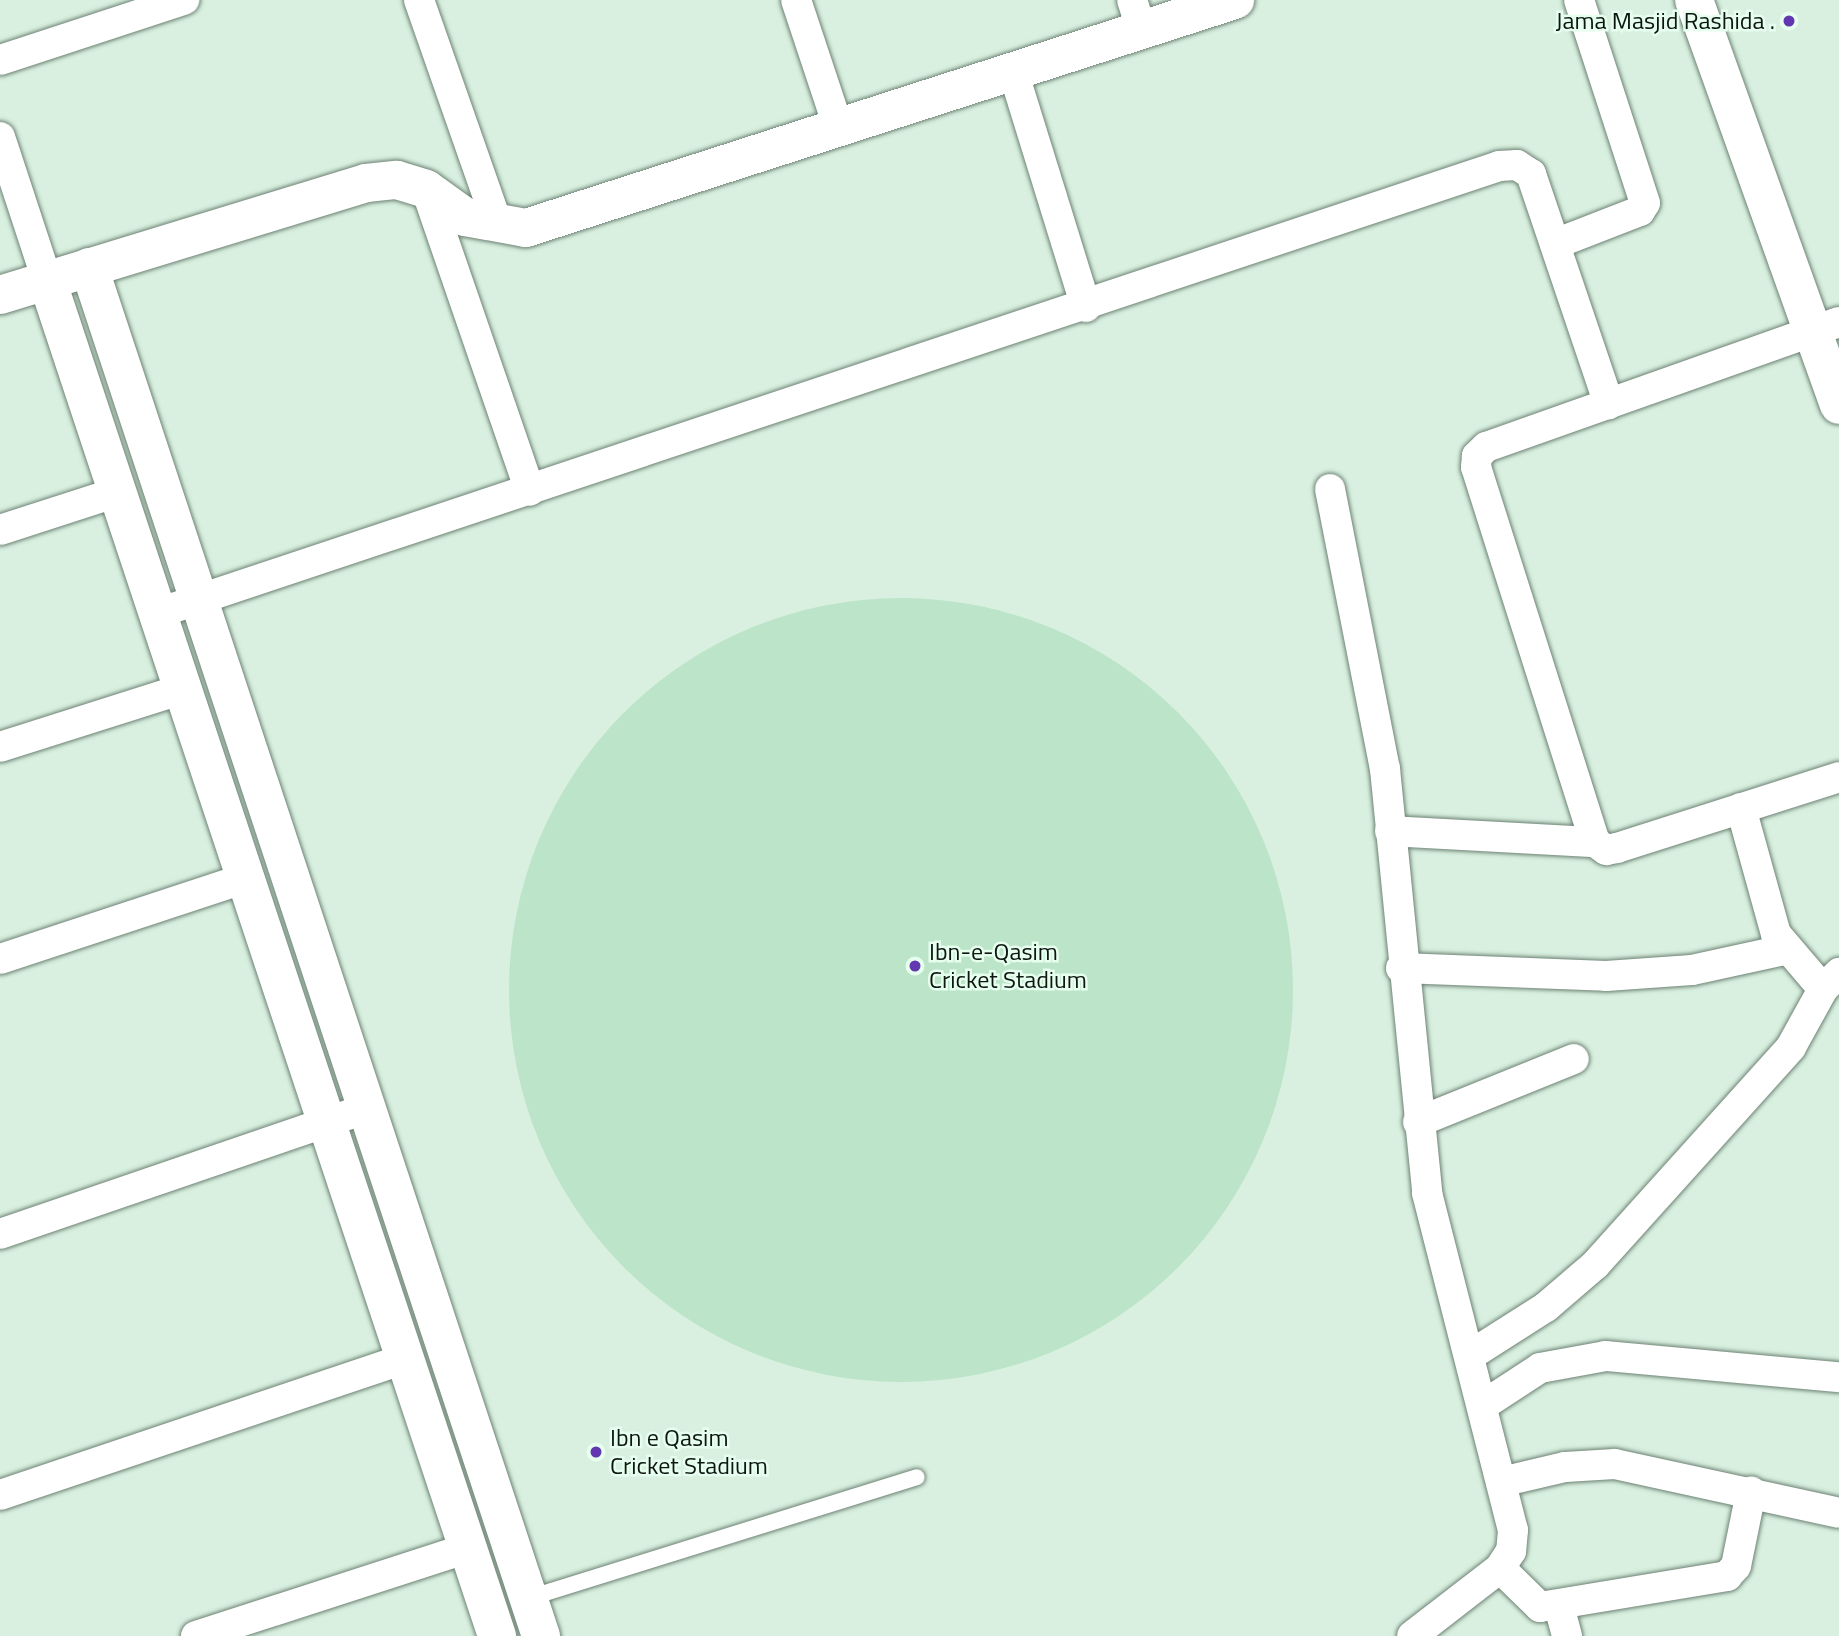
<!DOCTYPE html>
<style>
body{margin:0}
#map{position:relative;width:1839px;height:1636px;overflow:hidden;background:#d9f0e0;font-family:"Titillium Web",sans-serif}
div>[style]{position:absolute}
.green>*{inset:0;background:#bbe4c8}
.round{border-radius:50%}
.roads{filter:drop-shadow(0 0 2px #6d8274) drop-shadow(0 0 2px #6d8274)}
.lane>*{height:16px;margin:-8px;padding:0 8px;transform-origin:8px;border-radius:8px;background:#fff}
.street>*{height:30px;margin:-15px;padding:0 15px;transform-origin:15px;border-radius:15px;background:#fff}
.secondary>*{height:38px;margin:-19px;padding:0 19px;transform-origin:19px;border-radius:19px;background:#fff}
.dots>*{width:19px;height:19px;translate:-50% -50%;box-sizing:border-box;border:4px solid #e6feed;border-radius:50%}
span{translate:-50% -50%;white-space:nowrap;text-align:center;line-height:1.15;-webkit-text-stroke:5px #e6feed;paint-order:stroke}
.poi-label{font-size:24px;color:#0e1611}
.right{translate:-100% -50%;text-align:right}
.left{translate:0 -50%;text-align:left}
</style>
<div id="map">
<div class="green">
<i class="round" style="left:509px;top:598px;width:784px;height:784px"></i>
</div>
<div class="roads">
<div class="lane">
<i style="left:529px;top:1598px;width:406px;rotate:-17.3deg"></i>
</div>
<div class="street">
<i style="left:419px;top:0;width:239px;rotate:70.7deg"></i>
<i style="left:796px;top:0;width:136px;rotate:71.6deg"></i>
<i style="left:1132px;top:0;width:29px;rotate:72deg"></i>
<i style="left:0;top:60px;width:194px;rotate:-18.1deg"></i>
<i style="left:1013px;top:71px;width:247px;rotate:72.8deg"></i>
<i style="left:0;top:137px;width:151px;rotate:71.8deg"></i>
<i style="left:426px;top:189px;width:319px;rotate:71deg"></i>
<i style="left:1555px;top:244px;width:91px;rotate:-21.2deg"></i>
<i style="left:1640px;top:211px;width:9px;rotate:-58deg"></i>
<i style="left:1645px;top:203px;width:213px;rotate:-108deg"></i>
<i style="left:1839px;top:322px;width:374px;rotate:160.5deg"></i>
<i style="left:1486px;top:447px;width:13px;rotate:135deg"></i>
<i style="left:1477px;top:456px;width:11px;rotate:95deg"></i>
<i style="left:1476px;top:467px;width:393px;rotate:72.4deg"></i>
<i style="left:1595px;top:842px;width:14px;rotate:36deg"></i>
<i style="left:1606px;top:850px;width:11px;rotate:-10deg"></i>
<i style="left:1617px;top:848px;width:233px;rotate:-17.7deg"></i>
<i style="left:1330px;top:489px;width:285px;rotate:78.9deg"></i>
<i style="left:1385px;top:769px;width:426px;rotate:84.3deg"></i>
<i style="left:1427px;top:1193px;width:348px;rotate:75.7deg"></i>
<i style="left:1513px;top:1530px;width:21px;rotate:95deg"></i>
<i style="left:1511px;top:1551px;width:20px;rotate:123deg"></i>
<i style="left:1500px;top:1568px;width:111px;rotate:142.3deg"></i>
<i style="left:0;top:530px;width:124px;rotate:-17.9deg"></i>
<i style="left:158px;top:613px;width:1414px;rotate:-18.43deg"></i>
<i style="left:1499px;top:166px;width:18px;rotate:-3deg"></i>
<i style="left:1517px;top:165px;width:17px;rotate:33deg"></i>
<i style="left:1531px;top:174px;width:243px;rotate:71.3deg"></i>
<i style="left:0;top:747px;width:192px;rotate:-17.6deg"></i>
<i style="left:1741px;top:808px;width:131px;rotate:74.5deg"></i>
<i style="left:1776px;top:934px;width:72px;rotate:49.5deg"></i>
<i style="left:1390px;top:831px;width:205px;rotate:3.1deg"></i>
<i style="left:0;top:959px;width:260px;rotate:-18.2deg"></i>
<i style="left:1401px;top:968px;width:205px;rotate:2.2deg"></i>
<i style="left:1606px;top:976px;width:86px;rotate:-4deg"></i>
<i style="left:1692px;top:970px;width:94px;rotate:-12.3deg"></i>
<i style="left:1418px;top:1122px;width:168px;rotate:-22deg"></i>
<i style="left:0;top:1234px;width:389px;rotate:-18.9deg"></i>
<i style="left:1469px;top:1356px;width:91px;rotate:-32.5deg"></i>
<i style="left:1546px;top:1307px;width:65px;rotate:-40.6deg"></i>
<i style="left:1595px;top:1265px;width:293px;rotate:-48deg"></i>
<i style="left:1791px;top:1047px;width:66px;rotate:-61.1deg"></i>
<i style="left:1823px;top:989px;width:23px;rotate:-45deg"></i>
<i style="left:1482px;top:1406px;width:69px;rotate:-33.2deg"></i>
<i style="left:1540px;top:1368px;width:67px;rotate:-10.3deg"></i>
<i style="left:1606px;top:1356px;width:234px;rotate:5.2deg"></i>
<i style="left:1501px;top:1482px;width:66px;rotate:-13.2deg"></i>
<i style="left:1565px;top:1467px;width:50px;rotate:-3.4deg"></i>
<i style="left:1615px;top:1464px;width:229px;rotate:12.3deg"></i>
<i style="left:0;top:1495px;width:428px;rotate:-18.6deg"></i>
<i style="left:1500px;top:1568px;width:56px;rotate:44.3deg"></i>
<i style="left:1540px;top:1607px;width:190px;rotate:-9.4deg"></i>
<i style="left:1727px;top:1576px;width:13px;rotate:-48deg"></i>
<i style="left:1736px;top:1566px;width:76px;rotate:-78.5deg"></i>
<i style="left:1559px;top:1606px;width:31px;rotate:75deg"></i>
<i style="left:196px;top:1636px;width:286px;rotate:-17.9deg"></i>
</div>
<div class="secondary">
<i style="left:1694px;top:0;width:430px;rotate:70.3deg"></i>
<i style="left:89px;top:267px;width:1442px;rotate:71.73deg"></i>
<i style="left:47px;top:280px;width:1429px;rotate:71.64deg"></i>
<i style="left:0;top:295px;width:383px;rotate:-17deg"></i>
<i style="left:366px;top:183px;width:31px;rotate:-6deg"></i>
<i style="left:397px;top:180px;width:30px;rotate:17deg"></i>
<i style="left:426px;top:189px;width:48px;rotate:35.7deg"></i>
<i style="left:465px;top:217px;width:62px;rotate:10.2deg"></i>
<i style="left:526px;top:228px;width:745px;rotate:-17.83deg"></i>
</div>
</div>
<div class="dots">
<i style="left:1789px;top:21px;background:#6337af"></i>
<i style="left:915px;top:966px;background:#6337af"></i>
<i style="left:596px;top:1452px;background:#6337af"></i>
</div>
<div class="poi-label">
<span class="right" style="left:1775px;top:21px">Jama Masjid Rashida .</span>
<span class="left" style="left:929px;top:966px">Ibn-e-Qasim<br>Cricket Stadium</span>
<span class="left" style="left:610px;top:1452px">Ibn e Qasim<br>Cricket Stadium</span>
</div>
</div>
